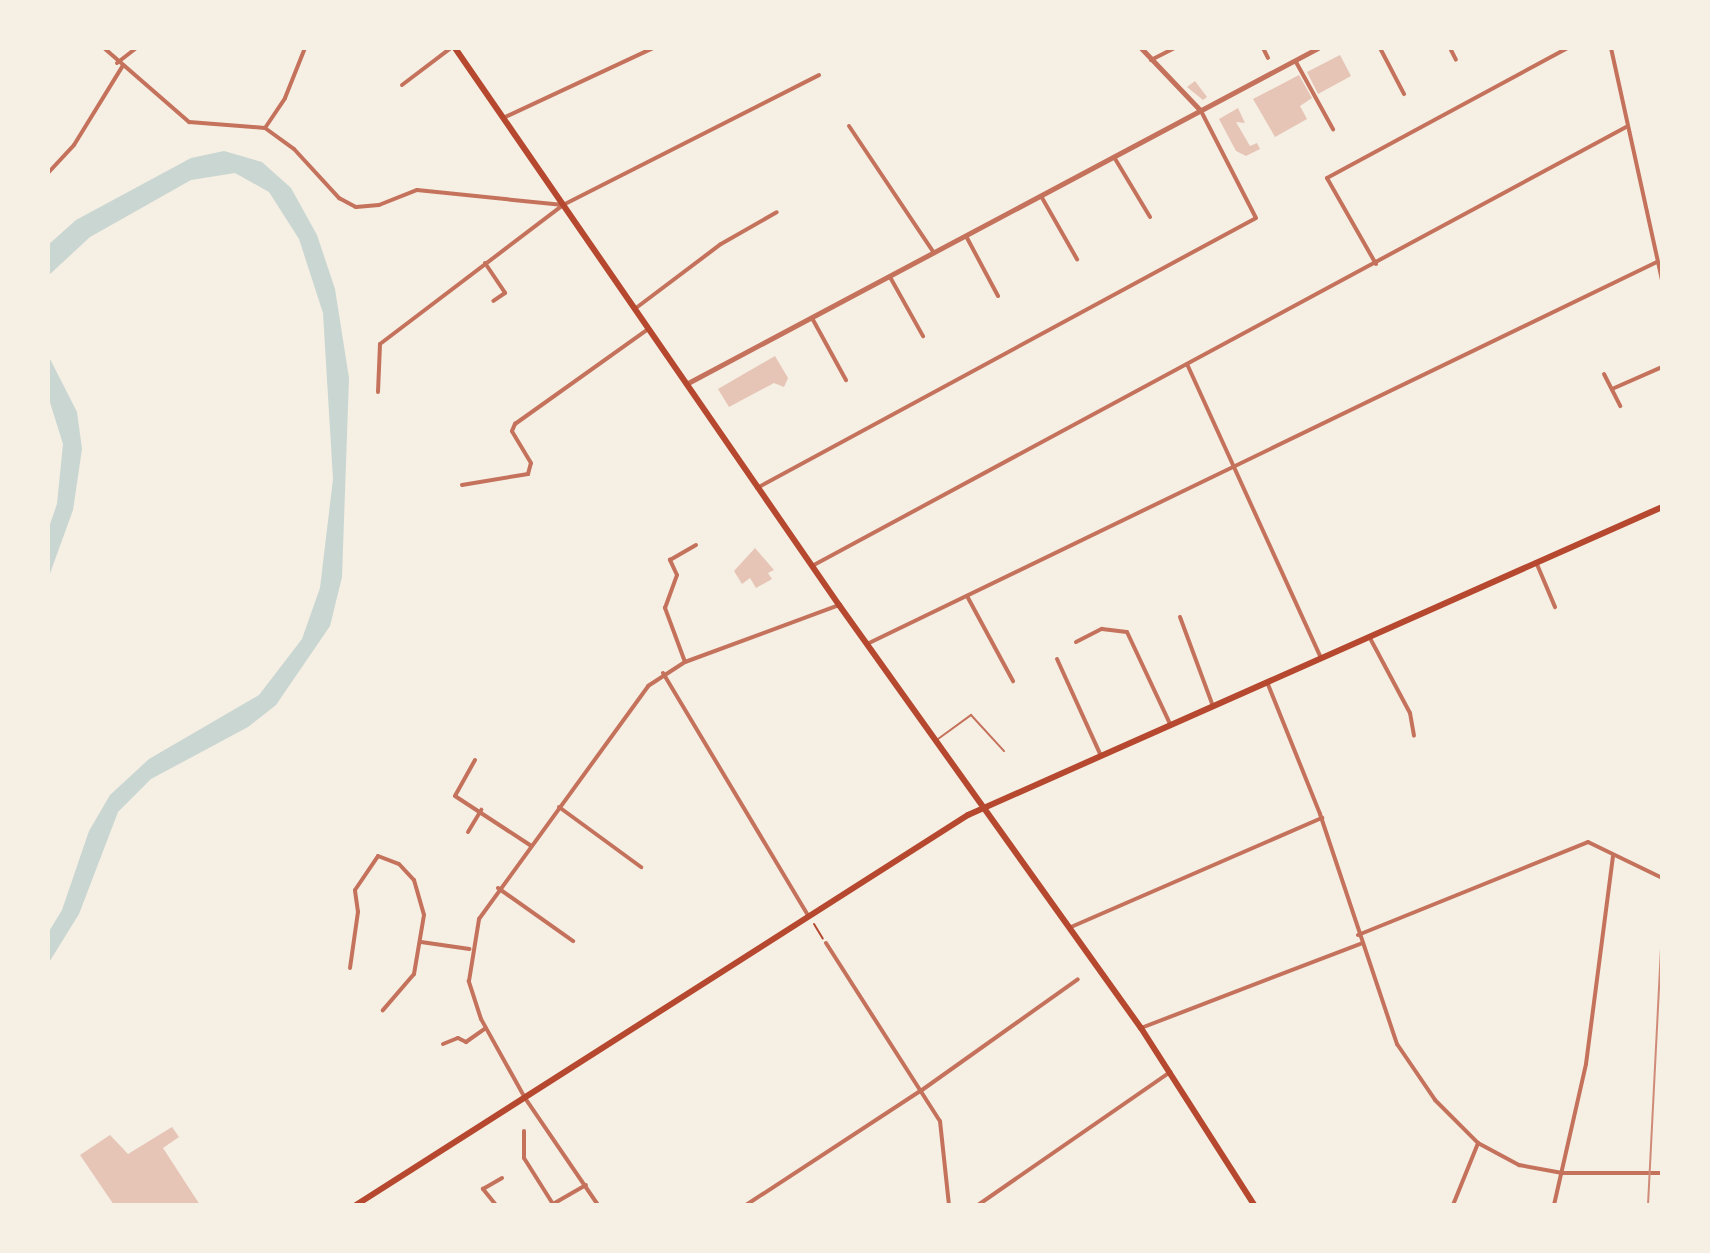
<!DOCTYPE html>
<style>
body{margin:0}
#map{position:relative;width:1710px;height:1253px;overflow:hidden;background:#f6efe4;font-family:"Fira Sans",sans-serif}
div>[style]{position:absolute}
.water>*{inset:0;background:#c9d6d2}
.building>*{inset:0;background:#e6c5b7}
.path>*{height:2px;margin:-1px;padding:0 1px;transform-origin:1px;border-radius:1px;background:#b5482f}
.service>*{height:2px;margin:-1px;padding:0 1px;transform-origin:1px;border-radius:1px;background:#c5725c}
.minor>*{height:4px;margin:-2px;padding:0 2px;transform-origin:2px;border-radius:2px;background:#c5725c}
.tertiary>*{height:5px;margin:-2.5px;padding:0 2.5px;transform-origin:2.5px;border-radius:2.5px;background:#c5725c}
.secondary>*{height:6px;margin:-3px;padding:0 3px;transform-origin:3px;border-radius:3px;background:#b5482f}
.primary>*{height:6px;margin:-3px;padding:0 3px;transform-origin:3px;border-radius:3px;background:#b5482f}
.tram>*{height:2px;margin:-1px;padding:0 1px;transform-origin:1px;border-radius:1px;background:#cf8b77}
span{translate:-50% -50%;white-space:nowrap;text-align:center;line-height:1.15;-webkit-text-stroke:6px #f6efe4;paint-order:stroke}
.frame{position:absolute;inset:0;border:50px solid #f6efe4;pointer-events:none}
</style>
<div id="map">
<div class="water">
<i style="clip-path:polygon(224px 151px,262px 162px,291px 188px,317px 235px,335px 289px,349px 378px,342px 577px,330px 626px,276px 705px,248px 727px,151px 779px,118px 812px,79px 914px,48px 964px,48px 933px,62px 910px,89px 831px,110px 795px,149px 759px,259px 695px,302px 639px,320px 588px,333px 479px,323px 313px,299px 239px,269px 192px,235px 173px,191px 180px,90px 237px,48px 276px,48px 245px,76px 220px,191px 158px)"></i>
<i style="clip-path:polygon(48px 355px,77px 412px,82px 449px,73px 510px,48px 579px,48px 530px,57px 504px,63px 444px,48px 396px)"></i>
</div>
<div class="building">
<i style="clip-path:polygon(1340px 55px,1351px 76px,1318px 94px,1307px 72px)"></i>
<i style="clip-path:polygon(1299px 75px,1312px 98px,1300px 106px,1307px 119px,1275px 137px,1253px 99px)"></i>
<i style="clip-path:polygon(1195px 81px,1207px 97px,1203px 100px,1187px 87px)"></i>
<i style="clip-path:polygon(1238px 108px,1245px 123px,1236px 122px,1250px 146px,1257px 143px,1260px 149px,1246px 156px,1236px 151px,1219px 119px)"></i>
<i style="clip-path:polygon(775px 356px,788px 378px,784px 387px,774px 383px,729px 407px,718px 389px)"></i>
<i style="clip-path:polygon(755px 548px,774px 570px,768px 573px,772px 579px,756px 588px,750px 578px,742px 584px,734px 571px)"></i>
<i style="clip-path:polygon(172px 1127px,179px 1137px,163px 1148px,200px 1205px,114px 1205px,80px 1155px,110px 1135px,128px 1154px)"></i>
</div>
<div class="path">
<i style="left:814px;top:924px;width:17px;rotate:59deg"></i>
</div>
<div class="service">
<i style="left:938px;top:739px;width:41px;rotate:-36deg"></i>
<i style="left:971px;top:715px;width:49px;rotate:47.5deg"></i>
</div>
<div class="minor">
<i style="left:104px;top:48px;width:113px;rotate:41deg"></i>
<i style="left:189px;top:122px;width:76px;rotate:4.5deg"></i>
<i style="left:265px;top:128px;width:36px;rotate:36deg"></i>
<i style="left:294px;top:149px;width:67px;rotate:47.4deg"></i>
<i style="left:339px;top:198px;width:19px;rotate:28deg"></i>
<i style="left:356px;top:207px;width:23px;rotate:-5deg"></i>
<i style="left:379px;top:205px;width:41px;rotate:-21.5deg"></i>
<i style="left:417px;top:190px;width:147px;rotate:5.9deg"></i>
<i style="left:1263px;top:48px;width:11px;rotate:63deg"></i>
<i style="left:1380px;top:48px;width:52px;rotate:62.4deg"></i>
<i style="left:1450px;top:48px;width:13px;rotate:63deg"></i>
<i style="left:1611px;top:48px;width:237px;rotate:77.6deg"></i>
<i style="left:1151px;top:60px;width:27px;rotate:-27deg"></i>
<i style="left:1296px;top:62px;width:77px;rotate:61.1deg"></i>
<i style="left:117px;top:63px;width:24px;rotate:-38deg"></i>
<i style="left:402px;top:85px;width:61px;rotate:-37.1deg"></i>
<i style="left:503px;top:118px;width:166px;rotate:-25deg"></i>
<i style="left:849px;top:126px;width:153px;rotate:56.2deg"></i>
<i style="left:265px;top:128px;width:36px;rotate:-56deg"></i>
<i style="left:285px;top:98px;width:54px;rotate:-68.2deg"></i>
<i style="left:1114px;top:157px;width:70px;rotate:59deg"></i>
<i style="left:48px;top:173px;width:38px;rotate:-47deg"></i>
<i style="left:74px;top:145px;width:92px;rotate:-58.4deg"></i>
<i style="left:1041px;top:196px;width:73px;rotate:60.3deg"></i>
<i style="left:966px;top:236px;width:68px;rotate:61.9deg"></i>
<i style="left:485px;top:263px;width:36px;rotate:56deg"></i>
<i style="left:505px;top:293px;width:14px;rotate:146deg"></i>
<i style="left:1376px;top:264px;width:99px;rotate:-119.7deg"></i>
<i style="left:1327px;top:178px;width:273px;rotate:-28.4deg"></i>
<i style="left:890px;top:277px;width:68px;rotate:60.8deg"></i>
<i style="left:636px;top:308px;width:106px;rotate:-37deg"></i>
<i style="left:721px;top:244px;width:64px;rotate:-29.7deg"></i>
<i style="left:812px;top:318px;width:71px;rotate:61.3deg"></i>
<i style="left:1187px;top:364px;width:323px;rotate:65.5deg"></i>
<i style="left:1604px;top:374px;width:36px;rotate:63deg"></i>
<i style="left:1612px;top:389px;width:55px;rotate:-23.7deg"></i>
<i style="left:378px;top:392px;width:48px;rotate:-87.6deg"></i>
<i style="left:380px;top:344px;width:230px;rotate:-37.2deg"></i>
<i style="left:563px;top:205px;width:287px;rotate:-26.9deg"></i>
<i style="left:462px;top:485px;width:67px;rotate:-9.5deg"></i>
<i style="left:528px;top:474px;width:11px;rotate:-75deg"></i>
<i style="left:531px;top:463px;width:37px;rotate:-121deg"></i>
<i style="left:512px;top:431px;width:8px;rotate:-67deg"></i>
<i style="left:515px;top:424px;width:163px;rotate:-35.5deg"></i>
<i style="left:757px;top:488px;width:567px;rotate:-28.42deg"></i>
<i style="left:1256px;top:218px;width:120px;rotate:-117.2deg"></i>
<i style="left:1536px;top:562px;width:49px;rotate:67.1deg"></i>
<i style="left:812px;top:566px;width:925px;rotate:-28.34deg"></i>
<i style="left:967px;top:596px;width:97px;rotate:61.6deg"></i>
<i style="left:1180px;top:617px;width:95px;rotate:69.7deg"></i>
<i style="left:1371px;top:640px;width:83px;rotate:61.9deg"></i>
<i style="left:1410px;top:713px;width:23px;rotate:80deg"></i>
<i style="left:1076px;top:642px;width:29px;rotate:-27deg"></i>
<i style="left:1102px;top:629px;width:25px;rotate:7deg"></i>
<i style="left:1127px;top:632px;width:102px;rotate:64.9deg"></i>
<i style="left:867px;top:644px;width:878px;rotate:-25.81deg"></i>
<i style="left:1057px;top:659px;width:107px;rotate:65.6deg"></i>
<i style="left:685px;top:662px;width:58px;rotate:-110.3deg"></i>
<i style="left:665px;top:608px;width:35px;rotate:-70deg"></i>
<i style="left:677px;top:575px;width:17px;rotate:-115deg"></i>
<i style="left:670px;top:560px;width:30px;rotate:-30deg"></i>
<i style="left:663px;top:673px;width:284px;rotate:59.1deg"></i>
<i style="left:1267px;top:682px;width:142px;rotate:68.1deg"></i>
<i style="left:1320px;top:814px;width:243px;rotate:71.5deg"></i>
<i style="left:1397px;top:1044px;width:68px;rotate:55.8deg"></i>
<i style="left:1435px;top:1100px;width:61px;rotate:45deg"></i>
<i style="left:1478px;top:1143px;width:47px;rotate:28.2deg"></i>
<i style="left:1519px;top:1165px;width:44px;rotate:10.5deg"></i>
<i style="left:1562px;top:1173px;width:100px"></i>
<i style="left:475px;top:760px;width:41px;rotate:119.1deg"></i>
<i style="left:455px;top:796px;width:90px;rotate:33.2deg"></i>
<i style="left:559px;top:807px;width:102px;rotate:36.2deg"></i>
<i style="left:468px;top:832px;width:26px;rotate:-59deg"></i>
<i style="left:498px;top:888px;width:92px;rotate:35.2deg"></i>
<i style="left:1071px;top:927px;width:274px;rotate:-23.5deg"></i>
<i style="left:1358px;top:935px;width:248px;rotate:-22deg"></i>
<i style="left:1588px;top:842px;width:82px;rotate:25.9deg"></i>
<i style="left:421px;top:942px;width:49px;rotate:8.1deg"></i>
<i style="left:826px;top:943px;width:211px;rotate:57.4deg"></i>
<i style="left:940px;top:1121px;width:84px;rotate:83.9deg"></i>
<i style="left:350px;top:968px;width:57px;rotate:-81.9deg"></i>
<i style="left:358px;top:912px;width:22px;rotate:-98deg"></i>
<i style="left:355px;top:890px;width:41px;rotate:-55.9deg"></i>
<i style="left:378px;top:856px;width:22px;rotate:21deg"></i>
<i style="left:399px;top:864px;width:22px;rotate:47deg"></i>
<i style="left:414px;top:880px;width:36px;rotate:74deg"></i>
<i style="left:424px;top:915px;width:60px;rotate:99.6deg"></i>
<i style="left:414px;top:974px;width:48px;rotate:130.7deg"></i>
<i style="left:1141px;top:1028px;width:235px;rotate:-21deg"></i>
<i style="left:443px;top:1044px;width:16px;rotate:-22deg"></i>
<i style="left:458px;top:1038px;width:9px;rotate:27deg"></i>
<i style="left:466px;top:1042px;width:24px;rotate:-35deg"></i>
<i style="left:524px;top:1131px;width:27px;rotate:90deg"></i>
<i style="left:524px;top:1158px;width:54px;rotate:57.8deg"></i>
<i style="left:553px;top:1204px;width:38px;rotate:-30deg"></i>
<i style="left:496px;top:1205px;width:21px;rotate:-129deg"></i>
<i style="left:483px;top:1189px;width:22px;rotate:-30deg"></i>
<i style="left:598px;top:1205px;width:130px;rotate:-124.3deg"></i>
<i style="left:525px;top:1098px;width:90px;rotate:-119.1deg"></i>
<i style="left:481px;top:1019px;width:40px;rotate:-108deg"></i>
<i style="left:469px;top:981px;width:63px;rotate:-80.8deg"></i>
<i style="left:479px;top:919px;width:288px;rotate:-54deg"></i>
<i style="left:648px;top:686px;width:44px;rotate:-33deg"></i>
<i style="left:685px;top:662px;width:164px;rotate:-20.3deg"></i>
<i style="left:746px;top:1205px;width:210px;rotate:-33.2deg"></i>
<i style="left:922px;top:1090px;width:191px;rotate:-35.4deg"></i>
<i style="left:978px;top:1205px;width:234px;rotate:-34.7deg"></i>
<i style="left:1453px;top:1205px;width:67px;rotate:-68deg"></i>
<i style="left:1554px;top:1205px;width:145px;rotate:-77.2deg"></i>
<i style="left:1586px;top:1064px;width:210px;rotate:-82.6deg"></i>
</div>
<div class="tertiary">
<i style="left:1141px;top:48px;width:87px;rotate:46.4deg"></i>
<i style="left:686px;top:384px;width:716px;rotate:-28deg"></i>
</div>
<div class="secondary">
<i style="left:356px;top:1205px;width:726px;rotate:-32.51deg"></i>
<i style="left:968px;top:815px;width:759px;rotate:-23.93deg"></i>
</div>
<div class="primary">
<i style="left:455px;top:48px;width:677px;rotate:55.42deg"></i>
<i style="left:839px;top:605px;width:520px;rotate:54.48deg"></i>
<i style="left:1141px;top:1028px;width:210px;rotate:57.4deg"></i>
</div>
<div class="tram">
<i style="left:1648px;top:1205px;width:274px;rotate:-87.1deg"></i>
</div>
<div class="frame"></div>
</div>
